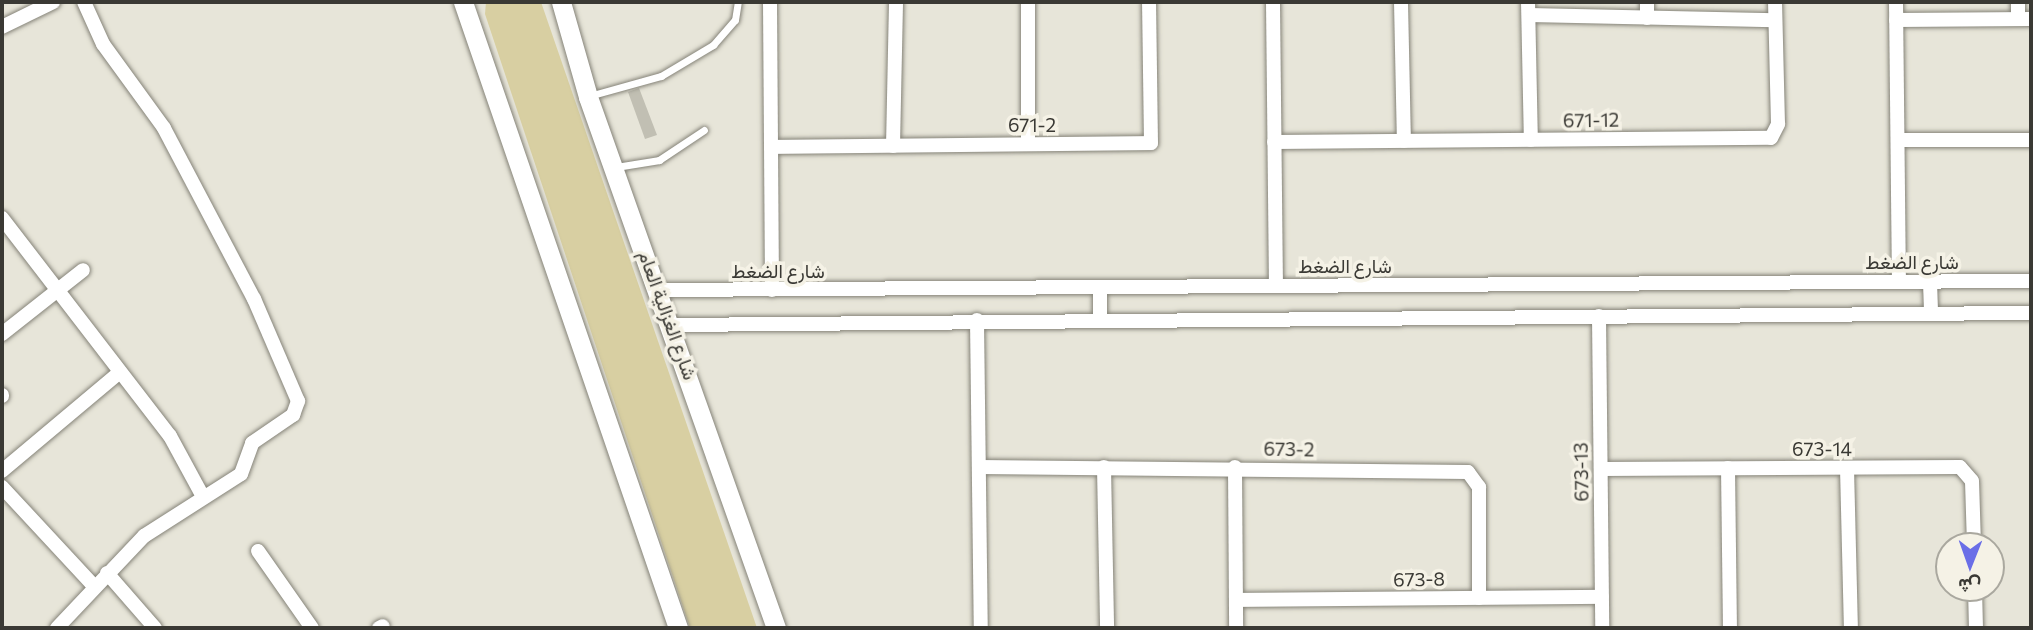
<!DOCTYPE html>
<meta charset="utf-8">
<style>
body{margin:0}
#map{position:relative;width:2033px;height:630px;overflow:hidden;background:#e7e5d9;font-family:Commissioner,Vazirmatn,sans-serif}
div>[style]{position:absolute}
.green>*{inset:0;background:#d8cfa2}
.building>*{inset:0;background:#c1bfb3}
.roads{filter:drop-shadow(0 0 2px #858378) drop-shadow(0 0 2px #858378)}
.lane>*{height:7px;margin:-3.5px;padding:0 3.5px;transform-origin:3.5px;border-radius:3.5px;background:#fff}
.street>*{height:14px;margin:-7px;padding:0 7px;transform-origin:7px;border-radius:7px;background:#fff}
.secondary>*{height:19px;margin:-9.5px;padding:0 9.5px;transform-origin:9.5px;border-radius:9.5px;background:#fff}
span{translate:-50% -50%;white-space:nowrap;text-align:center;line-height:1.15;-webkit-text-stroke:7px #f5f2e6;paint-order:stroke}
.street-label{font-size:19px;color:#3a3934}
.frame{position:absolute;inset:0;border:4px solid #3a3934;pointer-events:none}
.north{position:absolute;left:1935px;top:532px;width:70px;height:70px;box-sizing:border-box;background:#f5f2e6;border:2px solid #aaa89f;border-radius:50%;rotate:181deg;font-size:19px;font-weight:700;line-height:28px;text-align:center;color:#3a3934}
.north::after{content:'';display:block;margin:auto;width:24px;height:32px;background:#6a6ee7;clip-path:polygon(50% 0,100% 100%,50% 72%,0 100%)}
</style>
<div id="map">
<div class="green">
<i style="clip-path:polygon(486px 2px,541px 2px,757px 628px,690px 628px,485px 14px)"></i>
</div>
<div class="building">
<i style="clip-path:polygon(639px 88px,657px 135px,645px 139px,628px 92px)"></i>
</div>
<div class="roads">
<div class="lane">
<i style="left:589px;top:96px;width:75px;rotate:-15.5deg"></i>
<i style="left:661px;top:76px;width:61px;rotate:-30.8deg"></i>
<i style="left:713px;top:45px;width:33px;rotate:-49deg"></i>
<i style="left:735px;top:20px;width:18px;rotate:-81deg"></i>
<i style="left:616px;top:167px;width:44px;rotate:-9.2deg"></i>
<i style="left:659px;top:160px;width:54px;rotate:-33.7deg"></i>
</div>
<div class="street">
<i style="left:770px;top:2px;width:288px;rotate:89.6deg"></i>
<i style="left:1273px;top:2px;width:284px;rotate:89.4deg"></i>
<i style="left:1401px;top:2px;width:139px;rotate:88.8deg"></i>
<i style="left:1528px;top:2px;width:138px;rotate:88.8deg"></i>
<i style="left:1647px;top:2px;width:16px;rotate:90deg"></i>
<i style="left:1896px;top:2px;width:280px;rotate:89.4deg"></i>
<i style="left:2018px;top:2px;width:17px;rotate:90deg"></i>
<i style="left:1529px;top:15px;width:246px;rotate:1.2deg"></i>
<i style="left:1896px;top:20px;width:135px;rotate:-0.4deg"></i>
<i style="left:2px;top:27px;width:57px;rotate:-26.1deg"></i>
<i style="left:1898px;top:140px;width:133px"></i>
<i style="left:1274px;top:142px;width:497px;rotate:-0.5deg"></i>
<i style="left:1771px;top:138px;width:16px;rotate:-63deg"></i>
<i style="left:1778px;top:124px;width:122px;rotate:-91.4deg"></i>
<i style="left:1028px;top:144px;width:142px;rotate:-90deg"></i>
<i style="left:893px;top:146px;width:144px;rotate:-88.8deg"></i>
<i style="left:771px;top:147px;width:380px;rotate:-0.6deg"></i>
<i style="left:1151px;top:143px;width:141px;rotate:-90.8deg"></i>
<i style="left:2px;top:218px;width:275px;rotate:52.4deg"></i>
<i style="left:170px;top:436px;width:67px;rotate:61.5deg"></i>
<i style="left:1930px;top:282px;width:31px;rotate:88deg"></i>
<i style="left:1100px;top:287px;width:32px;rotate:90deg"></i>
<i style="left:660px;top:290px;width:1371px;rotate:-0.38deg"></i>
<i style="left:1599px;top:316px;width:312px;rotate:89.4deg"></i>
<i style="left:977px;top:320px;width:308px;rotate:89.3deg"></i>
<i style="left:673px;top:325px;width:1358px;rotate:-0.51deg"></i>
<i style="left:2px;top:334px;width:103px;rotate:-38.3deg"></i>
<i style="left:2px;top:396px;width:1px;rotate:-90deg"></i>
<i style="left:979px;top:467px;width:489px;rotate:0.6deg"></i>
<i style="left:1468px;top:472px;width:19px;rotate:54deg"></i>
<i style="left:1479px;top:487px;width:111px;rotate:90deg"></i>
<i style="left:1104px;top:467px;width:161px;rotate:88.9deg"></i>
<i style="left:1235px;top:467px;width:161px;rotate:89.6deg"></i>
<i style="left:1728px;top:468px;width:160px;rotate:89.3deg"></i>
<i style="left:1847px;top:468px;width:160px;rotate:88.6deg"></i>
<i style="left:1601px;top:469px;width:359px;rotate:-0.3deg"></i>
<i style="left:1960px;top:467px;width:18px;rotate:49deg"></i>
<i style="left:1972px;top:481px;width:65px;rotate:88.2deg"></i>
<i style="left:2px;top:471px;width:154px;rotate:-40deg"></i>
<i style="left:2px;top:487px;width:135px;rotate:47.1deg"></i>
<i style="left:258px;top:551px;width:94px;rotate:55deg"></i>
<i style="left:107px;top:573px;width:73px;rotate:48.9deg"></i>
<i style="left:1975px;top:588px;width:40px;rotate:88.6deg"></i>
<i style="left:1236px;top:600px;width:366px;rotate:-0.5deg"></i>
<i style="left:57px;top:628px;width:127px;rotate:-46.6deg"></i>
<i style="left:144px;top:536px;width:115px;rotate:-32.6deg"></i>
<i style="left:241px;top:474px;width:33px;rotate:-70deg"></i>
<i style="left:252px;top:443px;width:50px;rotate:-34.3deg"></i>
<i style="left:293px;top:415px;width:15px;rotate:-70deg"></i>
<i style="left:298px;top:401px;width:111px;rotate:-113.3deg"></i>
<i style="left:254px;top:299px;width:193px;rotate:-117.8deg"></i>
<i style="left:164px;top:128px;width:104px;rotate:-126deg"></i>
<i style="left:103px;top:44px;width:46px;rotate:-114.3deg"></i>
<i style="left:379px;top:628px;width:4px;rotate:-27deg"></i>
</div>
<div class="secondary">
<i style="left:463px;top:2px;width:662px;rotate:71.04deg"></i>
<i style="left:561px;top:2px;width:99px;rotate:74.1deg"></i>
<i style="left:588px;top:97px;width:563px;rotate:70.5deg"></i>
</div>
</div>
<div class="street-label">
<span style="left:1591px;top:120px;rotate:-1deg">671-12</span>
<span style="left:1032px;top:125px">671-2</span>
<span style="left:1912px;top:262px">شارع الضغط</span>
<span style="left:1345px;top:266px">شارع الضغط</span>
<span style="left:778px;top:271px">شارع الضغط</span>
<span style="left:668px;top:315px;rotate:70deg">شارع الغزالية العام</span>
<span style="left:1289px;top:449px;rotate:1deg">673-2</span>
<span style="left:1822px;top:449px">673-14</span>
<span style="left:1581px;top:472px;rotate:-91deg">673-13</span>
<span style="left:1419px;top:579px;rotate:-1deg">673-8</span>
</div>
<div class="frame"></div>
<div class="north">ش</div>
</div>
